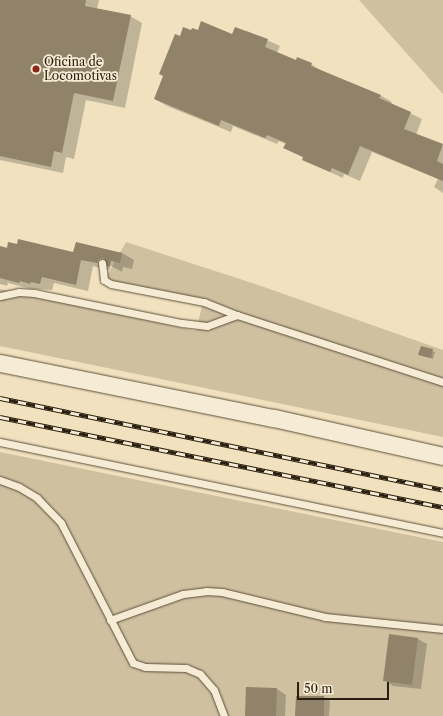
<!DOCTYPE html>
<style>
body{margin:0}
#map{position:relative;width:443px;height:716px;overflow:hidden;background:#f1e1be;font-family:"Libre Caslon Text",serif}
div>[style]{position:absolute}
.green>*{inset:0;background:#cfc0a0}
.shadow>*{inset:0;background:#0003}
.building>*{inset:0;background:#91836a}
.roads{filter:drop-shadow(0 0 1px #5c4f3a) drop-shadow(0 0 1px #5c4f3a)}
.service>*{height:7px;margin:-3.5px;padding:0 3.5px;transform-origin:3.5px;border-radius:3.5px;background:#f6ecd5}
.tertiary>*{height:17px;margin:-8.5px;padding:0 8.5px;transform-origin:8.5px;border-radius:8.5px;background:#f6ecd5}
.rail>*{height:4.5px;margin-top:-2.25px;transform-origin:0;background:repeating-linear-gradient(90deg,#f6ecd5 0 9px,#2a1e0e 0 18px);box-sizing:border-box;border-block:1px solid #2a1e0e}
.dots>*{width:11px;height:11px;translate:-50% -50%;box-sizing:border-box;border:2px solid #f6ecd5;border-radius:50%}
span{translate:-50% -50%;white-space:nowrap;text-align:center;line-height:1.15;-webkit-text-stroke:3.5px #f6ecd5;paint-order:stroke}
.poi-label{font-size:12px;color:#2a1e0e}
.left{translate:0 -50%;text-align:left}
.scale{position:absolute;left:297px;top:682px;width:92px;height:18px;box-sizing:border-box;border:2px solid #2a1e0e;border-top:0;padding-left:5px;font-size:12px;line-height:14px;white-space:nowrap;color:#2a1e0e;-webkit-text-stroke:3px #f6ecd5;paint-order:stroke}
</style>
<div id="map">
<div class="green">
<i style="clip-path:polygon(359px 0,443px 0,443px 94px)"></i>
<i style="clip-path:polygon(126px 242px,261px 286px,443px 350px,443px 437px,0 346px,0 289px,196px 331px,202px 306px,105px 279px)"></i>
<i style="clip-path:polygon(0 452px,443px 542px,443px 716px,0 716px)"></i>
</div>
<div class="shadow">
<i style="clip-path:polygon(0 0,99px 0,97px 9px,130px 16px,142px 23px,125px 108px,86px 100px,74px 159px,66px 157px,63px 173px,0 160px)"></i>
<i style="clip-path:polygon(198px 31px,233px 35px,246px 33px,247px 31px,280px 46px,277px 53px,296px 61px,311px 64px,323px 72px,380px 95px,392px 102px,391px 104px,422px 119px,416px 135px,443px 146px,443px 193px,434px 187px,438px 179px,372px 152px,360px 181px,344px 174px,343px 178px,303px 160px,304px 158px,285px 148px,286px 144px,279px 141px,277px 144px,233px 126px,231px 132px,167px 106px,155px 99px,180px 38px,191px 32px)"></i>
<i style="clip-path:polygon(76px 243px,122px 253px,134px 260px,132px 269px,123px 267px,122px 272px,111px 266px,109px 270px,93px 266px,88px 291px,54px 283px,52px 290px,31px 289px,8px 283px,7px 286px,0 284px,0 247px,74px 253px)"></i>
<i style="clip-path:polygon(422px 347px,435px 352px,433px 359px,422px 356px)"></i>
<i style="clip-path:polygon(418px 639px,427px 644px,421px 689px,393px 686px,384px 680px)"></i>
<i style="clip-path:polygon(277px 689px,286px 695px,285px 716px,246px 716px)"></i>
<i style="clip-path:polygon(324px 697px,330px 701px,329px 716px,296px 716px)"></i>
</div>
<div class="building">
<i style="clip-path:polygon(0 0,86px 0,85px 6px,131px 15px,113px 101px,74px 93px,62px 153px,54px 151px,51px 167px,0 156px)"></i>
<i style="clip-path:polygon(201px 21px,232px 34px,235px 27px,268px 39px,265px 47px,296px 60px,297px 57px,312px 63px,311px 66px,381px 95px,379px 98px,411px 112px,404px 129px,443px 144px,437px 161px,443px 164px,443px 181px,360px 146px,348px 175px,332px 168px,330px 172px,302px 160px,303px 157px,283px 148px,286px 143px,267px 135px,265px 138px,221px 120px,219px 126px,154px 99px,163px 76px,159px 74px,175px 34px,180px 36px,183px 27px,191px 30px,192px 28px,198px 30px)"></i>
<i style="clip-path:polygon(18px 239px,73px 252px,76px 242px,122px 253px,120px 263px,111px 261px,110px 266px,107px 266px,104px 258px,99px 259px,97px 263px,81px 260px,76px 285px,42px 277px,40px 284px,31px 282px,30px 284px,20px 281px,19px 283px,0 278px,0 246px,7px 248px,8px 242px,17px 244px)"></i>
<i style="clip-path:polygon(421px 346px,433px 349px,431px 358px,418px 355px)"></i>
<i style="clip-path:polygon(389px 634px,418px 638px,412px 685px,383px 681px)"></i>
<i style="clip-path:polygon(246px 687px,277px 688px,276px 716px,245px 716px)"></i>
<i style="clip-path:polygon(296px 696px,324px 696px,324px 716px,295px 716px)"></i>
</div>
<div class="roads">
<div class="service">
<i style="left:102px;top:263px;width:17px;rotate:83deg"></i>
<i style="left:104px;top:280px;width:8px;rotate:30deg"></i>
<i style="left:111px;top:284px;width:95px;rotate:11deg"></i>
<i style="left:204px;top:302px;width:35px;rotate:22deg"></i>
<i style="left:237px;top:315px;width:217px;rotate:18deg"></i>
<i style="left:0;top:296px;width:19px;rotate:-12deg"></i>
<i style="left:19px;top:292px;width:15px;rotate:4deg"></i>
<i style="left:34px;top:293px;width:151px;rotate:11.5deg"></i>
<i style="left:182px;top:323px;width:25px;rotate:7deg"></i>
<i style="left:207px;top:326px;width:32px;rotate:-20deg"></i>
<i style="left:0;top:442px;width:452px;rotate:11.6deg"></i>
<i style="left:0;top:480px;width:20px;rotate:20deg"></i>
<i style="left:19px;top:487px;width:21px;rotate:31deg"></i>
<i style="left:37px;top:498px;width:35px;rotate:46deg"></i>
<i style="left:61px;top:523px;width:157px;rotate:62.8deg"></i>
<i style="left:133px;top:663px;width:13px;rotate:18deg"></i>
<i style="left:145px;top:667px;width:41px;rotate:1.4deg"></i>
<i style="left:186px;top:668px;width:15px;rotate:23deg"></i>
<i style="left:200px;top:674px;width:21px;rotate:49deg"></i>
<i style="left:214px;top:690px;width:28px;rotate:69deg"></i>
<i style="left:110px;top:620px;width:77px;rotate:-19.6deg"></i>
<i style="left:183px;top:594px;width:23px;rotate:-7deg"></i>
<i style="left:206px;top:591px;width:16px;rotate:4deg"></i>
<i style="left:222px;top:592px;width:106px;rotate:13.6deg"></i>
<i style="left:325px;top:617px;width:119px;rotate:5.8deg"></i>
</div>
<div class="tertiary">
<i style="left:0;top:363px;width:279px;rotate:11.4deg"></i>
<i style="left:274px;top:418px;width:173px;rotate:12.7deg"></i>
</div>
</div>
<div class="rail">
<i style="left:0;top:398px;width:452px;rotate:11.7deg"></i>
<i style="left:0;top:417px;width:452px;rotate:11.5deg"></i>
</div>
<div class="dots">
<i style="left:36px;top:69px;background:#8f2418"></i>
</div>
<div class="poi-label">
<span class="left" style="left:44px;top:69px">Oficina de<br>Locomotivas</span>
</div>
<div class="scale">50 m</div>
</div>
